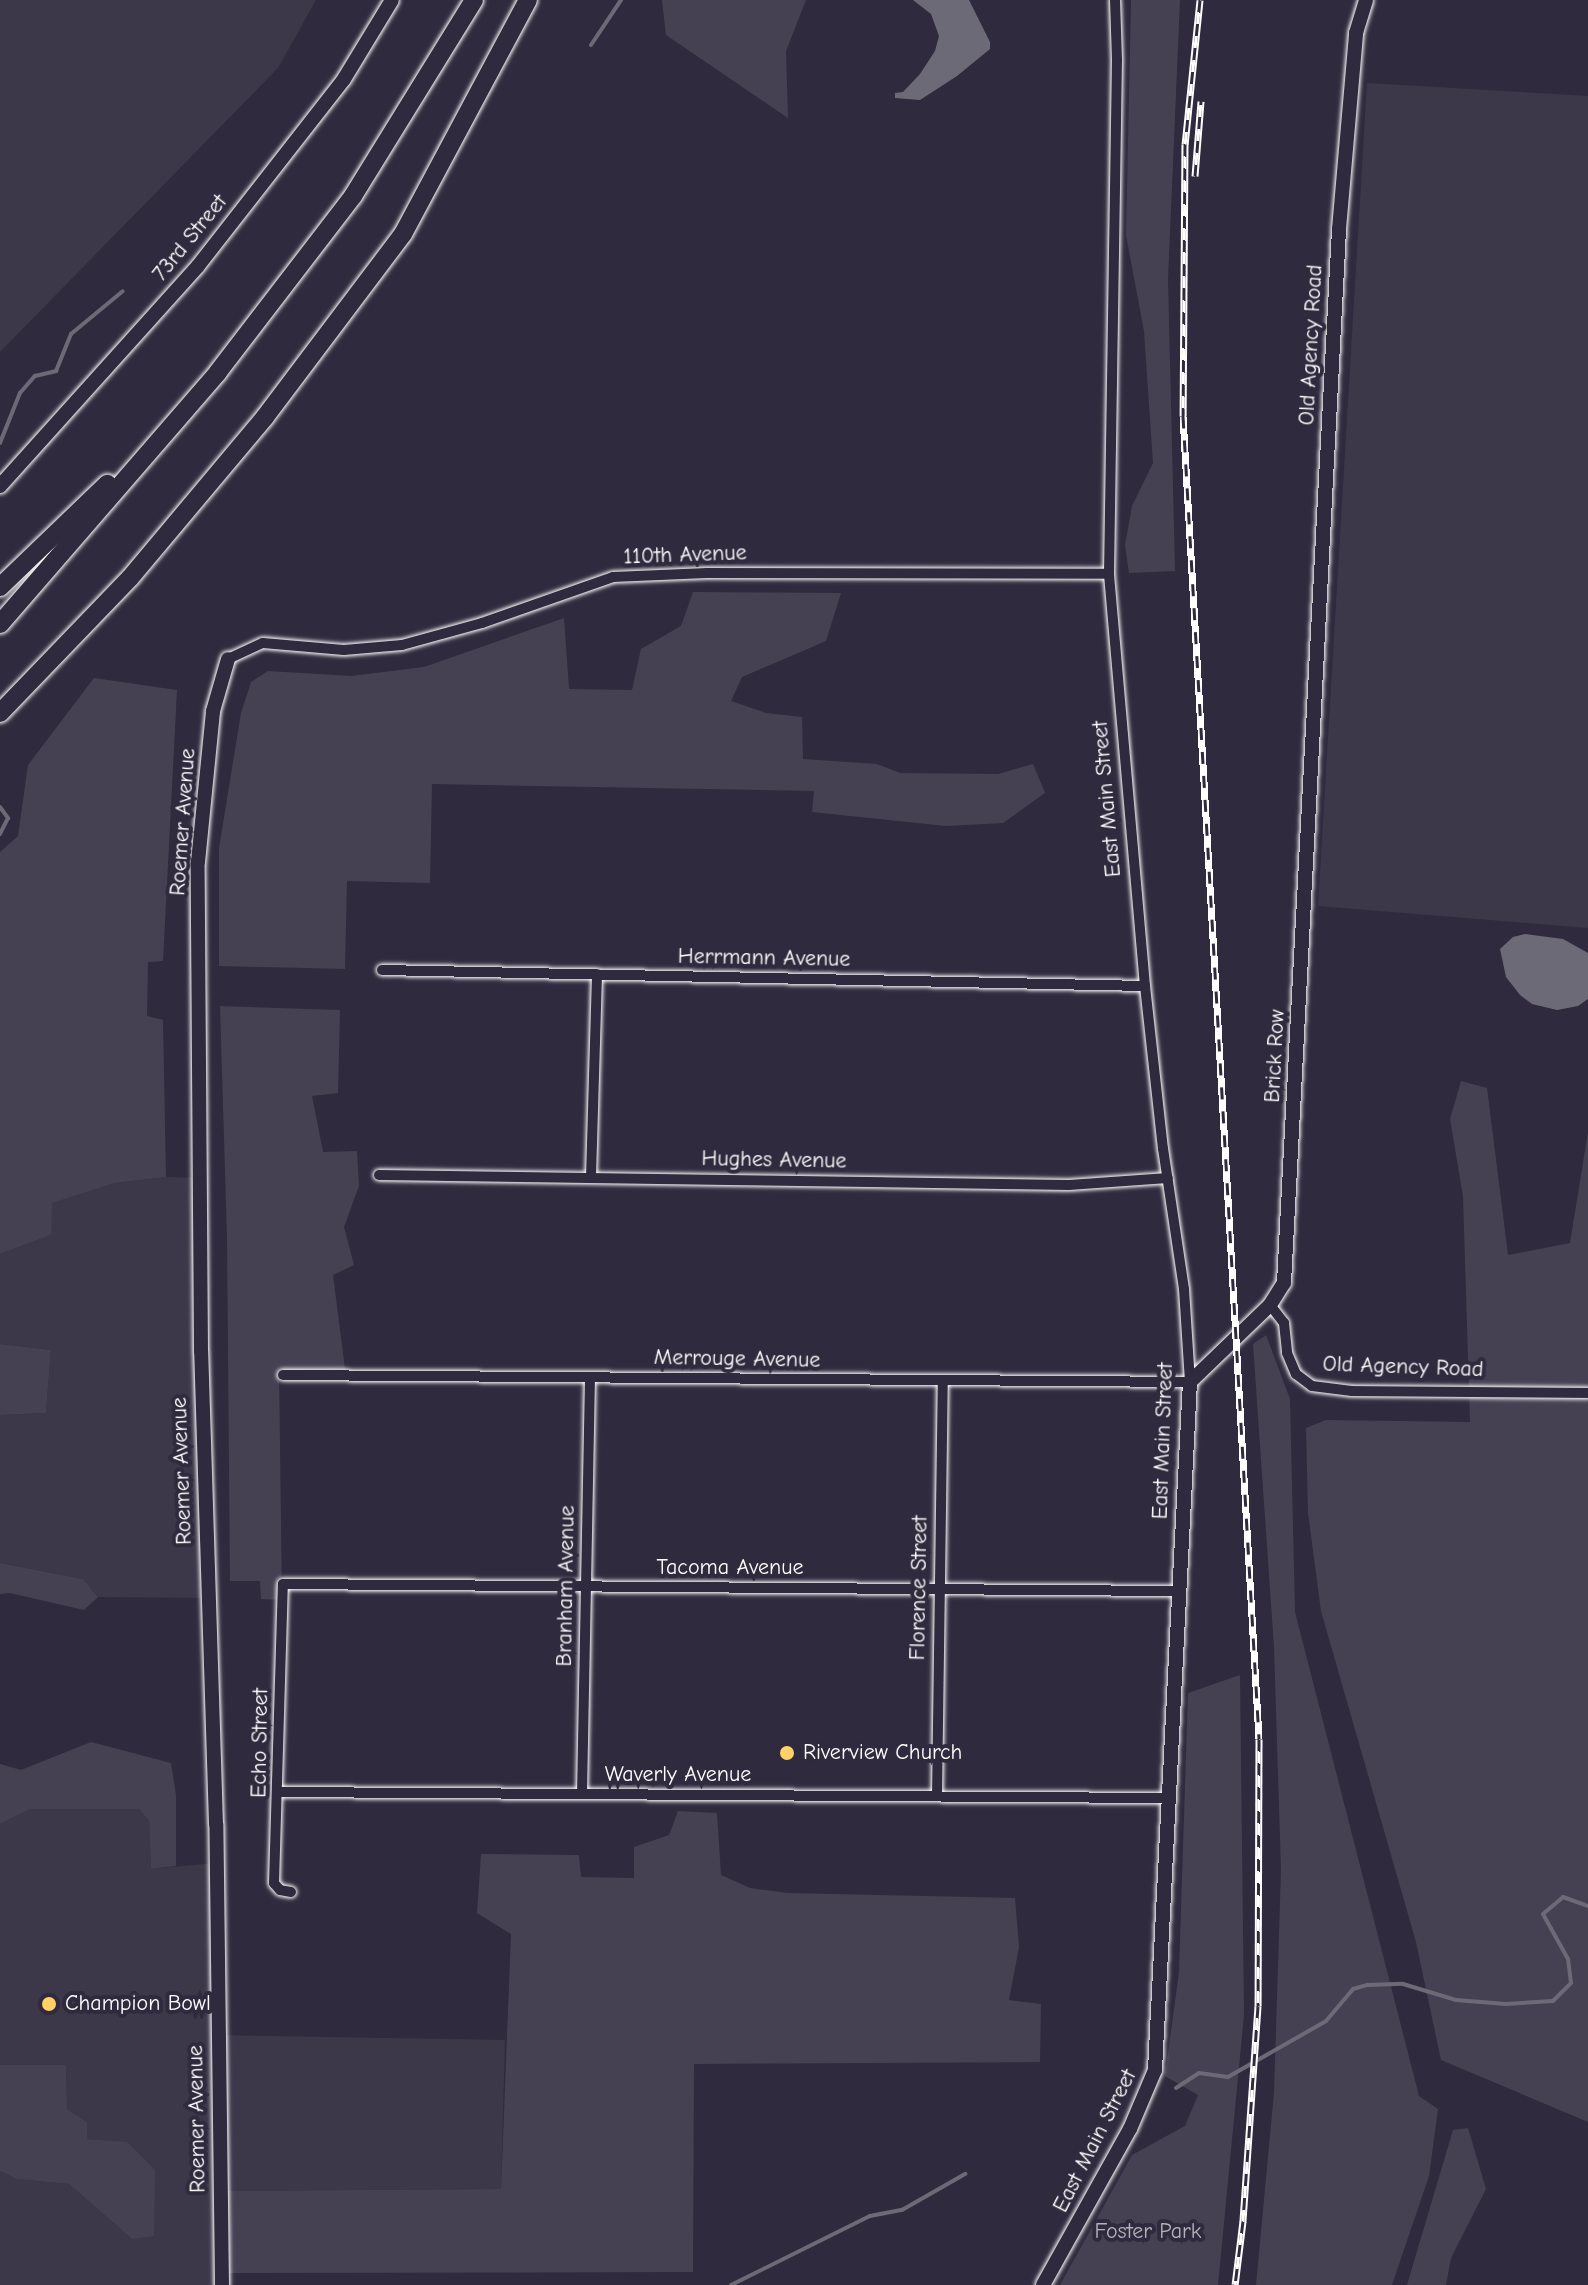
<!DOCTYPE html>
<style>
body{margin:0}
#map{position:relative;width:1588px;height:2285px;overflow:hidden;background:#2f2a3d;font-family:"Comic Neue",sans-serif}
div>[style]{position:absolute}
.built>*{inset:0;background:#3c3749}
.green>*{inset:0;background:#464152}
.water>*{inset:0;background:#6d6a77}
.stream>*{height:4px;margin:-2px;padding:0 2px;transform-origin:2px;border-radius:2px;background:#6d6a77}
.roads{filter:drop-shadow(0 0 2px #fff) drop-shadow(0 0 2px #fff)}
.street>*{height:10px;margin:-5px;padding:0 5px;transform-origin:5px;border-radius:5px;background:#2f2a3d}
.secondary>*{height:14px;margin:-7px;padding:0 7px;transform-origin:7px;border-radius:7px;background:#2f2a3d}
.highway>*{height:18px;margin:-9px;padding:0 9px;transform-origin:9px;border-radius:9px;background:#2f2a3d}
.rail>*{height:7px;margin-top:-3.5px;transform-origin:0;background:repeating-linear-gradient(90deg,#2f2a3d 0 12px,#fff 0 24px);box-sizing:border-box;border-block:2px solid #fff}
.dots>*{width:22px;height:22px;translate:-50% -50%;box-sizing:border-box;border:4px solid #2f2a3d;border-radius:50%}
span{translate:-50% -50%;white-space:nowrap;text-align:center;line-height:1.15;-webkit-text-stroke:8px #2f2a3d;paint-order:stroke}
.street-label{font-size:22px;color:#fff}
.poi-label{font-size:22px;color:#fff}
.left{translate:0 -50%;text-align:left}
.park-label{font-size:22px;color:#b5b3ba}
</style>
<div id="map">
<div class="built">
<i style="clip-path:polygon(0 0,316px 0,278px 68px,0 352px)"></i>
<i style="clip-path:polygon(1367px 83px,1588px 96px,1588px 928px,1318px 906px)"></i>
<i style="clip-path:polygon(166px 1177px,202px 1178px,208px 1598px,98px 1597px,83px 1579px,0 1563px,0 1415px,46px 1413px,51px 1350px,0 1344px,0 1254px,51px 1235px,51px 1203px,115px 1183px)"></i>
<i style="clip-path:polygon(30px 1809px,139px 1809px,149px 1821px,151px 1869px,216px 1863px,217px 2035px,505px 2040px,501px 2189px,221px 2191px,222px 2285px,0 2285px,0 2171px,17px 2179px,69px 2184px,132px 2239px,127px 2143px,87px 2139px,87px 2122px,67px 2109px,66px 2065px,0 2065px,0 1824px)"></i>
</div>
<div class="green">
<i style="clip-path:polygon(662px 0,806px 0,786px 51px,788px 118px,666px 35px)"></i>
<i style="clip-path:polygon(1131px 0,1180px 0,1168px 279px,1175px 571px,1129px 573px,1125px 545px,1132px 506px,1153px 463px,1144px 331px,1126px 235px)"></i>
<i style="clip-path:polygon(693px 592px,841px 593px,826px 641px,742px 677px,731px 701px,766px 713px,802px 717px,803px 759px,877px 764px,900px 773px,998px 774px,1033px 764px,1045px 793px,1003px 823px,946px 826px,812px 812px,814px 791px,432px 784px,430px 883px,347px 881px,345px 969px,219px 966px,219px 848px,241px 713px,251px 682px,268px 671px,351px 676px,424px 667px,564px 618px,569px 689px,632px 690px,641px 649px,681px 626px)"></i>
<i style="clip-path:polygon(94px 678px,177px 690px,163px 961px,148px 962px,147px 1016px,163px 1020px,166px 1177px,115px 1183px,52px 1203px,51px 1235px,0 1254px,0 852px,18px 836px,28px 765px)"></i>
<i style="clip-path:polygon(220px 1006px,340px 1010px,338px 1093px,312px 1096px,323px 1152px,357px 1151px,359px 1186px,344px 1227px,354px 1265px,333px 1275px,345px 1369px,279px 1370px,282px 1600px,261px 1599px,260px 1581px,230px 1581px,227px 1237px)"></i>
<i style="clip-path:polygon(1461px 1081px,1487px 1088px,1508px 1255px,1570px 1243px,1588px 1132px,1588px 2122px,1441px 2060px,1416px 1942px,1321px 1611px,1308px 1513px,1306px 1428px,1326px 1420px,1470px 1422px,1463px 1196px,1450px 1119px)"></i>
<i style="clip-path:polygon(1266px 1335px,1290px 1399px,1295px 1612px,1419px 2096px,1438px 2109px,1429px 2176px,1392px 2285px,1256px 2285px,1274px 2093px,1281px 1870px,1274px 1647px,1253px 1344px)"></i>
<i style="clip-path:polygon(0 1344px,51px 1350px,46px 1413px,0 1415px)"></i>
<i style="clip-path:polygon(0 1563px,83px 1579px,98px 1597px,84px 1610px,10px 1593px,0 1594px)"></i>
<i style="clip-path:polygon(1240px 1675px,1244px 2015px,1218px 2285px,1060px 2285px,1132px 2155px,1185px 2126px,1198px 2095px,1165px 2076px,1179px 1972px,1188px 1693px)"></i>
<i style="clip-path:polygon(91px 1742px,171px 1763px,176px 1795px,176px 1866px,151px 1869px,149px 1821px,139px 1809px,30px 1809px,0 1824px,0 1764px,21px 1770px)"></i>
<i style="clip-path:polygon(678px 1811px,717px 1813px,721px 1875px,750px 1888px,787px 1893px,1015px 1898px,1019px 1947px,1009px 2000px,1041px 2004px,1040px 2062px,694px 2064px,693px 2272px,222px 2273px,220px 2191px,501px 2189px,511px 1934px,477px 1913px,481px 1854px,579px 1855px,581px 1877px,634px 1878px,634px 1847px,669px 1835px)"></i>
<i style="clip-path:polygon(0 2065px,66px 2065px,67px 2109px,87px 2122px,87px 2139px,127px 2142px,155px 2170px,154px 2236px,132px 2239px,69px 2184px,17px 2179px,0 2171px)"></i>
<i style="clip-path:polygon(1468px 2128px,1486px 2189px,1451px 2258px,1446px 2285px,1407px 2285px,1453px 2130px)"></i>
</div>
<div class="water">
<i style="clip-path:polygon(913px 0,969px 0,990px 42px,990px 49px,957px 76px,920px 100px,895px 98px,895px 93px,903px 92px,920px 74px,935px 51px,939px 36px,931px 14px)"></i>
<i style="clip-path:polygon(1525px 934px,1563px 939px,1588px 953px,1588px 999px,1578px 1006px,1557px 1010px,1532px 1004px,1520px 995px,1506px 977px,1500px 949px,1513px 937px)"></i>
</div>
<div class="stream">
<i style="left:591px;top:45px;width:54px;rotate:-56.3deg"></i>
<i style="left:0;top:443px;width:54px;rotate:-68.2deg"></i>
<i style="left:20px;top:393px;width:23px;rotate:-49deg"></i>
<i style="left:35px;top:376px;width:22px;rotate:-13deg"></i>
<i style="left:56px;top:371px;width:40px;rotate:-68deg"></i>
<i style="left:71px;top:334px;width:67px;rotate:-39.6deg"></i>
<i style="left:0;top:807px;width:14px;rotate:54deg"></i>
<i style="left:8px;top:818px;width:18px;rotate:117deg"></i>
<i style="left:1176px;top:2088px;width:27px;rotate:-33deg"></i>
<i style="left:1199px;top:2073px;width:29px;rotate:8deg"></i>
<i style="left:1228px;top:2077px;width:113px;rotate:-29.7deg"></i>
<i style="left:1326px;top:2021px;width:42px;rotate:-49.8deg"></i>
<i style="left:1353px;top:1989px;width:15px;rotate:-16deg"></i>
<i style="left:1367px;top:1985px;width:36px;rotate:-2deg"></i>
<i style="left:1403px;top:1984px;width:55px;rotate:16.8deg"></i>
<i style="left:1456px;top:2000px;width:50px;rotate:4.6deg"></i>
<i style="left:1506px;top:2004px;width:47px;rotate:-3.7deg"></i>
<i style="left:1553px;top:2001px;width:25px;rotate:-45deg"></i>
<i style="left:1571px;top:1983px;width:24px;rotate:-97deg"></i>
<i style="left:1568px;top:1959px;width:51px;rotate:-119.1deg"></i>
<i style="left:1543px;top:1914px;width:26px;rotate:-40deg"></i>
<i style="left:1563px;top:1897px;width:27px;rotate:20deg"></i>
<i style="left:731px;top:2285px;width:155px;rotate:-26.4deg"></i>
<i style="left:870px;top:2216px;width:33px;rotate:-11deg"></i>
<i style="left:902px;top:2210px;width:73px;rotate:-29.7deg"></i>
</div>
<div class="roads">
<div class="street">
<i style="left:228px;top:659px;width:38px;rotate:-25deg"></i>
<i style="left:263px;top:643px;width:81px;rotate:4.9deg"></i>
<i style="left:344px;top:650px;width:58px;rotate:-4.9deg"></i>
<i style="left:402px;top:645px;width:83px;rotate:-15.4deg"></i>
<i style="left:482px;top:623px;width:139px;rotate:-19.3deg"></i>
<i style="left:613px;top:577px;width:94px;rotate:-2.4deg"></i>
<i style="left:707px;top:573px;width:402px;rotate:0.1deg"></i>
<i style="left:382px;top:970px;width:763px;rotate:1.2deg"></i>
<i style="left:379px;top:1175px;width:690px;rotate:0.83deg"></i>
<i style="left:1069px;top:1185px;width:99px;rotate:-4deg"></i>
<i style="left:591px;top:1177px;width:203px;rotate:-88.3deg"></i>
<i style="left:1270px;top:1305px;width:23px;rotate:52deg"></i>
<i style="left:1284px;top:1323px;width:30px;rotate:84deg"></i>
<i style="left:1287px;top:1353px;width:23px;rotate:67deg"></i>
<i style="left:1296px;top:1374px;width:20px;rotate:37deg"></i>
<i style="left:1312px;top:1386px;width:40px;rotate:7.1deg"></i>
<i style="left:1352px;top:1391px;width:236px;rotate:0.5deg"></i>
<i style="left:283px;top:1375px;width:907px;rotate:0.44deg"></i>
<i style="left:1190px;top:1382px;width:93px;rotate:-93.7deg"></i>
<i style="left:1184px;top:1289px;width:142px;rotate:-98.5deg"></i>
<i style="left:1163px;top:1149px;width:164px;rotate:-96.3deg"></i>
<i style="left:1145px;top:986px;width:414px;rotate:-95deg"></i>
<i style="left:1109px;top:574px;width:514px;rotate:-89.11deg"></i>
<i style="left:1117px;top:60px;width:60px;rotate:-91.9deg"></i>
<i style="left:279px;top:1792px;width:892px;rotate:0.39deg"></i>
<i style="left:582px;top:1794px;width:416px;rotate:-88.9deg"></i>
<i style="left:937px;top:1796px;width:415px;rotate:-89.2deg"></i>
<i style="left:291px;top:1892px;width:11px;rotate:-170deg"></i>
<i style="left:280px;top:1890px;width:9px;rotate:-131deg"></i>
<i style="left:274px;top:1883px;width:299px;rotate:-88.3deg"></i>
<i style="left:283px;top:1584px;width:895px;rotate:0.45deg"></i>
</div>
<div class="secondary">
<i style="left:0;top:486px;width:296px;rotate:-48deg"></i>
<i style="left:198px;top:266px;width:237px;rotate:-52deg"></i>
<i style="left:344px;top:79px;width:92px;rotate:-58.7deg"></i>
<i style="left:222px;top:2285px;width:461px;rotate:-90.7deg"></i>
<i style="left:216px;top:1824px;width:473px;rotate:-91.8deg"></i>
<i style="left:201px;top:1351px;width:489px;rotate:-90.4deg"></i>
<i style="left:198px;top:862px;width:152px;rotate:-84.3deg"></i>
<i style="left:213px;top:711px;width:54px;rotate:-73.9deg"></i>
<i style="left:1043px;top:2285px;width:179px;rotate:-60.9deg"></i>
<i style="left:1130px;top:2129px;width:64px;rotate:-67deg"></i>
<i style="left:1155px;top:2070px;width:689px;rotate:-87.09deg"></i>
<i style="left:1190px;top:1382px;width:111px;rotate:-43.9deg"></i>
<i style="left:1270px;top:1305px;width:26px;rotate:-58deg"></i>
<i style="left:1284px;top:1283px;width:1055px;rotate:-87.01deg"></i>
<i style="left:1339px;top:229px;width:197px;rotate:-85deg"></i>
<i style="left:1356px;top:33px;width:34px;rotate:-73deg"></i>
</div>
<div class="highway">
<i style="left:0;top:587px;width:149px;rotate:-43.9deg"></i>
<i style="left:0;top:624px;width:333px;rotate:-49.1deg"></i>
<i style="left:218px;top:372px;width:222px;rotate:-52.5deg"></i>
<i style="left:353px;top:196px;width:230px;rotate:-58.3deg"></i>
<i style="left:0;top:713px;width:187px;rotate:-46.1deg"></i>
<i style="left:130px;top:578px;width:210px;rotate:-50deg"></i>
<i style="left:265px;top:417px;width:229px;rotate:-53deg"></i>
<i style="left:403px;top:234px;width:265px;rotate:-61.9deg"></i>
</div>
</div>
<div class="rail">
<i style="left:1200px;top:0;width:145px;rotate:95.9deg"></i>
<i style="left:1185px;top:144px;width:272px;rotate:90.4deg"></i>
<i style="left:1183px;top:416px;width:1325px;rotate:86.71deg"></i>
<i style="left:1259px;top:1739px;width:267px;rotate:90.2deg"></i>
<i style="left:1258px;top:2006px;width:216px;rotate:94deg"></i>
<i style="left:1243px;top:2221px;width:64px;rotate:97.1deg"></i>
<i style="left:1195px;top:176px;width:75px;rotate:-85.4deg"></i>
</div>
<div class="dots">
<i style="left:787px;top:1753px;background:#ffd166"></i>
<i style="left:49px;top:2004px;background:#ffd166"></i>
</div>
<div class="street-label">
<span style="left:190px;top:238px;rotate:-51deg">73rd Street</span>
<span style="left:1311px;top:345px;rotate:-87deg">Old Agency Road</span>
<span style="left:685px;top:555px;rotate:-2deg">110th Avenue</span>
<span style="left:1107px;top:799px;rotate:-95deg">East Main Street</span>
<span style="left:183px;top:822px;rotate:-86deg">Roemer Avenue</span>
<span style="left:764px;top:958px;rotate:1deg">Herrmann Avenue</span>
<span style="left:1275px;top:1056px;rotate:-87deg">Brick Row</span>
<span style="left:774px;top:1160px;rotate:1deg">Hughes Avenue</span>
<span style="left:737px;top:1359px;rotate:1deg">Merrouge Avenue</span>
<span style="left:1403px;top:1367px;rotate:2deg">Old Agency Road</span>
<span style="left:1163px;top:1441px;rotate:-88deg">East Main Street</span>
<span style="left:182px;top:1471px;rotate:-92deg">Roemer Avenue</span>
<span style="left:730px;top:1568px">Tacoma Avenue</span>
<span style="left:566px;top:1586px;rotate:-89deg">Branham Avenue</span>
<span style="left:919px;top:1588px;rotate:-89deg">Florence Street</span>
<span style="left:260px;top:1743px;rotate:-89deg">Echo Street</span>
<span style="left:678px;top:1775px">Waverly Avenue</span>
<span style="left:197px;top:2119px;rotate:-91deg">Roemer Avenue</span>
<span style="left:1095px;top:2141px;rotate:-63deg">East Main Street</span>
</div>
<div class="poi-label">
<span class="left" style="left:803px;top:1753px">Riverview Church</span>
<span class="left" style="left:65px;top:2004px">Champion Bowl</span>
</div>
<div class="park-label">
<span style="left:1148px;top:2232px">Foster Park</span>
</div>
</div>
